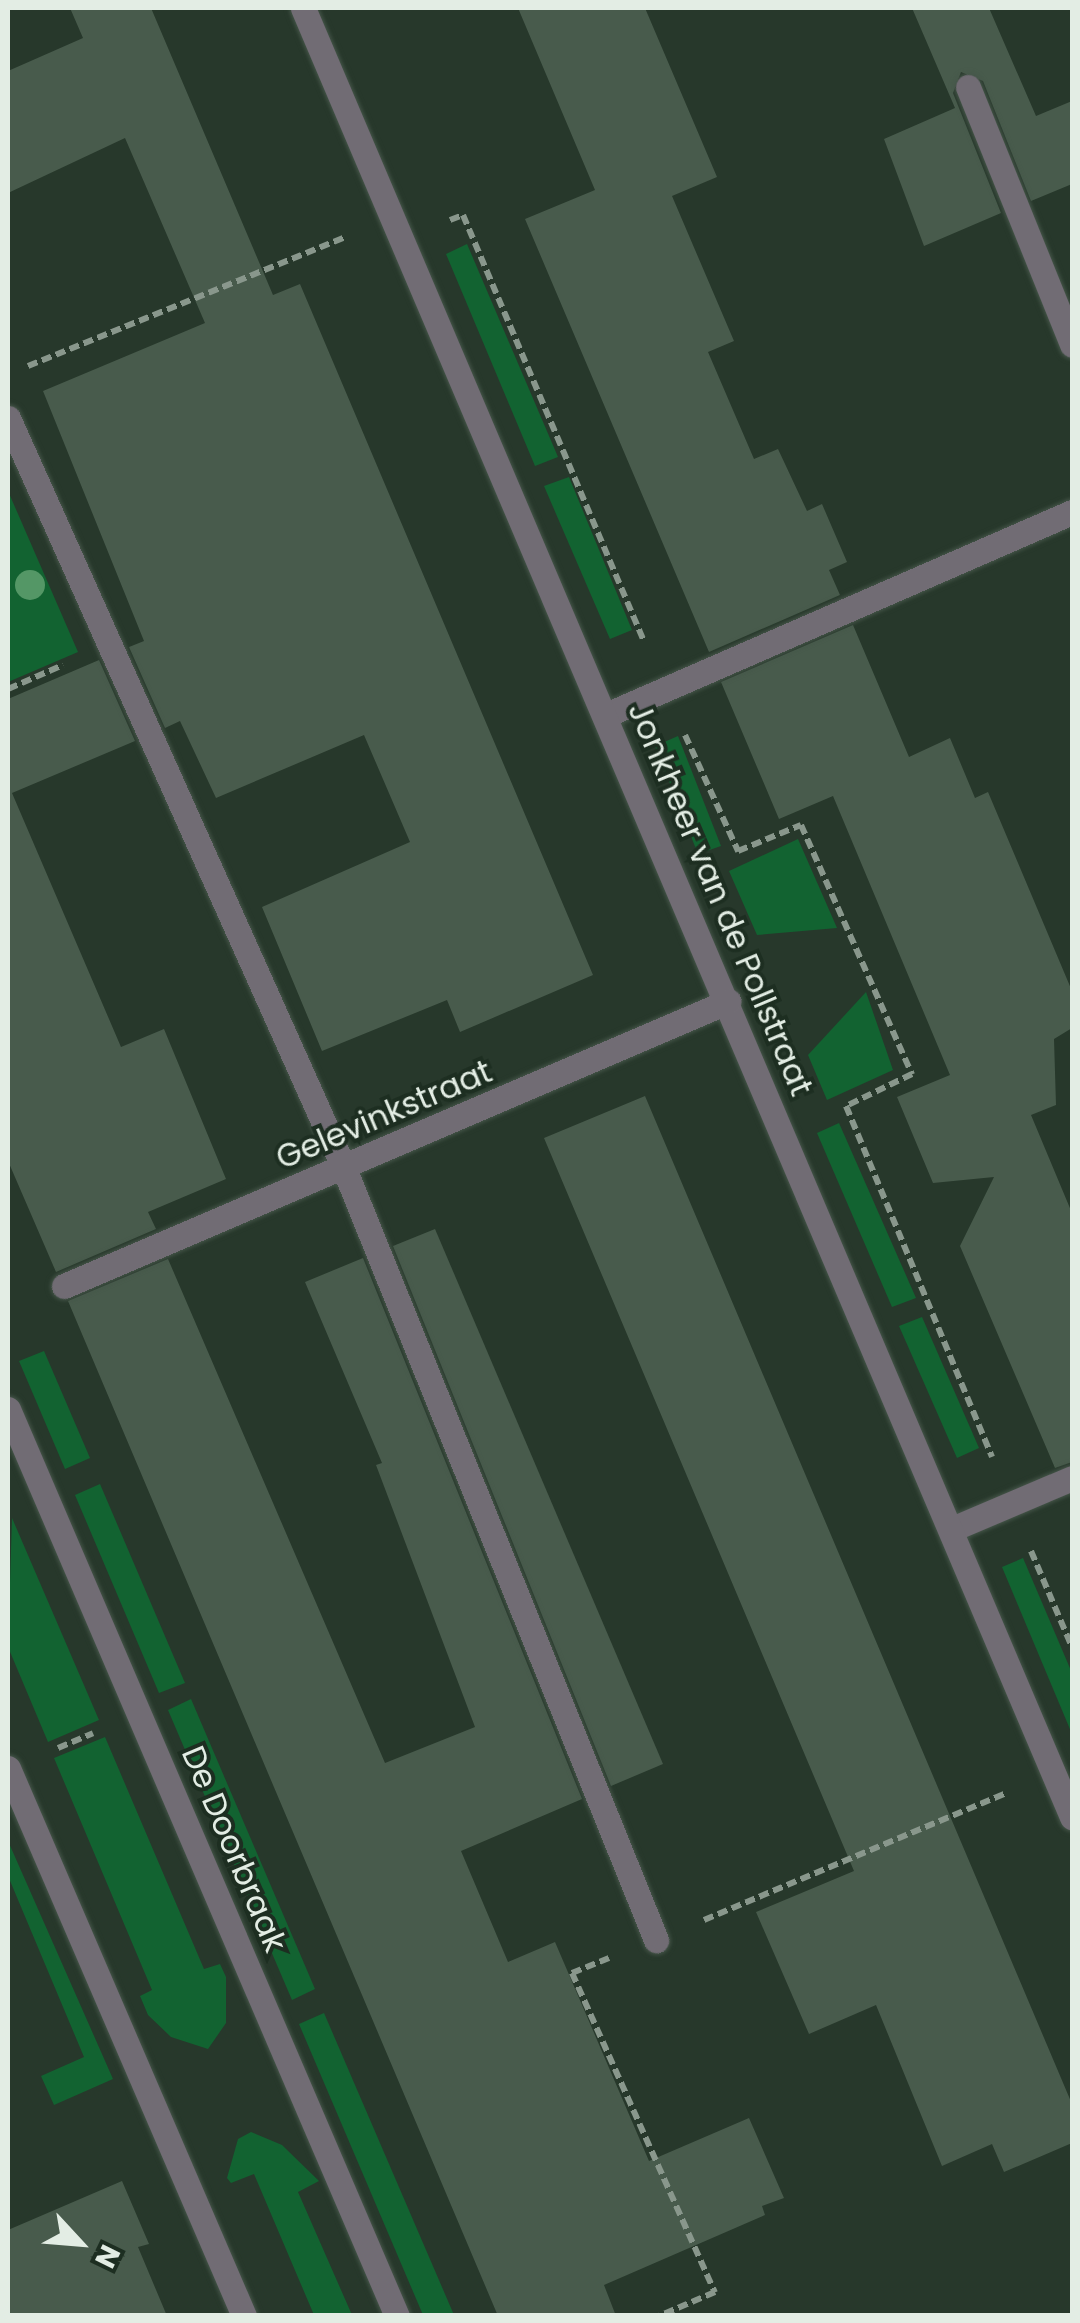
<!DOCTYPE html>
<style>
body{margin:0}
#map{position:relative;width:1080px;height:2323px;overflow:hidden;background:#27382b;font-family:Poppins,sans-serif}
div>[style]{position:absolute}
.green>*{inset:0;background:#126331}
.building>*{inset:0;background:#485b4c}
.path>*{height:6px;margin-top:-3px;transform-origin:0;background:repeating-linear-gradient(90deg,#89978c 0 10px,transparent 0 15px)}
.roads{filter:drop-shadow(0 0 2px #455549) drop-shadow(0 0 2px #455549)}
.lane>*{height:25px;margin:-12.5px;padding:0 12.5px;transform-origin:12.5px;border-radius:12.5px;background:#716c74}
.street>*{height:25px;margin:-12.5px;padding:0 12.5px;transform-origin:12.5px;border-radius:12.5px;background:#716c74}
.trees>*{width:30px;height:30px;margin:-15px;border-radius:50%;background:#549766}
span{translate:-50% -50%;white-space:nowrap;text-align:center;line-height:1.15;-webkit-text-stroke:8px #1d2e21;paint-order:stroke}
.street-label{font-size:32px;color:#e3ede4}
.frame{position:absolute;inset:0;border:10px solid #e3ede4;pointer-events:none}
.north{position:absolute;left:30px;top:2193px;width:100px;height:100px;-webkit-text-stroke:8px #1d2e21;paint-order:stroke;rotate:116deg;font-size:28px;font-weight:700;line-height:40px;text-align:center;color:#e3ede4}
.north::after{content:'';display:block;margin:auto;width:35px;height:45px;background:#e3ede4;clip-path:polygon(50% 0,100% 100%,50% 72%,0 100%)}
</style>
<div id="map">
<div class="green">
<i style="clip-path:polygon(467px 244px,558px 457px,535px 466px,446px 254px)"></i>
<i style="clip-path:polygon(569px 477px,632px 630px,610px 639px,544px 486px)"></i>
<i style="clip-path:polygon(8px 491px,78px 652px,8px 682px)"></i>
<i style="clip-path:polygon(678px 736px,721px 846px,698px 854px,655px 746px)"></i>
<i style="clip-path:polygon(798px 839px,837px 928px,757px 935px,729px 871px)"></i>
<i style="clip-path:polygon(866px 992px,893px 1070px,827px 1100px,808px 1055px)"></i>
<i style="clip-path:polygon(839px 1123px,916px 1298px,892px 1307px,817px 1133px)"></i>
<i style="clip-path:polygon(922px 1317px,979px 1448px,957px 1458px,899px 1326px)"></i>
<i style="clip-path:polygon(44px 1351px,90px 1458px,65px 1469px,19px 1361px)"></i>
<i style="clip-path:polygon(100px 1484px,185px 1683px,159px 1693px,75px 1495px)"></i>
<i style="clip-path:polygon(12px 1518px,99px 1720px,48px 1742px,8px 1647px)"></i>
<i style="clip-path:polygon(1023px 1558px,1072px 1673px,1072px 1734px,1002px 1567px)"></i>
<i style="clip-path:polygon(191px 1699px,315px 1989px,292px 2000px,168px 1710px)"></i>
<i style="clip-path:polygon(105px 1737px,204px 1969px,220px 1964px,226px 1977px,226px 2023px,208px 2049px,171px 2037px,148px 2015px,140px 1996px,152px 1990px,54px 1758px)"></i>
<i style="clip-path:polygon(8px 1841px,113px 2079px,54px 2105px,41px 2076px,84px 2057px,8px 1876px)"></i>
<i style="clip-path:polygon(324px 2013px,454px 2315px,423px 2315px,299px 2024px)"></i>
<i style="clip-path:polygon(251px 2132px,282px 2145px,319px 2181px,298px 2192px,352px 2315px,314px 2315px,254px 2174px,231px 2183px,227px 2178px,238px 2139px)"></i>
</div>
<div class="building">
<i style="clip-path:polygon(70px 8px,151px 8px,273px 295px,300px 284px,593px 975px,460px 1032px,447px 1000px,322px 1051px,262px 907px,410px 842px,364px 735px,216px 798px,180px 721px,165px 728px,129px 647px,144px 641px,43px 391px,205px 323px,125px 138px,8px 193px,8px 71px,83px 38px)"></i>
<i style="clip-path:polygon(518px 8px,645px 8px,717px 177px,672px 196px,734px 341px,708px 352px,754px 459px,778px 449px,807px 511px,822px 504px,847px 562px,829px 570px,840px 595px,709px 652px,525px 219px,595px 190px)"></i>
<i style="clip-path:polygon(912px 8px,989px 8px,1036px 116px,1072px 101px,1072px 184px,1031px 201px,983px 81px,961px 72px,953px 93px,1001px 213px,924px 246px,884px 139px,955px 108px)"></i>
<i style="clip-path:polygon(853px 625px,909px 757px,950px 738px,975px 798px,988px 792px,1072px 991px,1072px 1028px,1054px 1039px,1056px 1105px,1031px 1115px,1072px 1213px,1072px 1462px,1055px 1468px,960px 1246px,994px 1177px,933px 1183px,897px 1097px,950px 1075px,833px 796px,779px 819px,721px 682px)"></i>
<i style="clip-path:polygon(99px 660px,135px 741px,12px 793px,121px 1047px,164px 1029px,226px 1179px,148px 1212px,156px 1229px,56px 1272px,8px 1161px,8px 699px)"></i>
<i style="clip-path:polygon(645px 1096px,1072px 2104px,1072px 2143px,1004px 2172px,992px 2144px,942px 2166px,876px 2005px,809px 2034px,756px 1912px,854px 1871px,544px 1138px)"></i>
<i style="clip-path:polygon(435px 1229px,663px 1764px,611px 1786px,393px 1246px)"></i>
<i style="clip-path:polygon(363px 1258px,582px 1799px,461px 1851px,508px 1962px,555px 1942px,649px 2161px,749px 2118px,784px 2198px,762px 2206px,765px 2215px,604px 2285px,616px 2316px,498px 2316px,68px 1301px,168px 1259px,385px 1763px,475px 1727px,376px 1465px,382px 1463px,305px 1282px)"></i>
<i style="clip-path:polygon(122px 2181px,149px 2244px,138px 2247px,167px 2316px,8px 2316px,8px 2230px)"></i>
</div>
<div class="path">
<i style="left:450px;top:220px;width:14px;rotate:-21deg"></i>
<i style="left:463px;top:215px;width:463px;rotate:67deg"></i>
<i style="left:28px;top:366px;width:342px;rotate:-22.1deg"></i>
<i style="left:8px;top:689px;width:60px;rotate:-23.6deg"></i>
<i style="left:685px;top:735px;width:128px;rotate:65.4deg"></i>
<i style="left:738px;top:851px;width:68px;rotate:-22.4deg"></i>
<i style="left:801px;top:825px;width:273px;rotate:66deg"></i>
<i style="left:912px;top:1074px;width:73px;rotate:154.1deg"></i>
<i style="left:846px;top:1106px;width:380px;rotate:67.4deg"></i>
<i style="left:1031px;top:1551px;width:104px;rotate:66.9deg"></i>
<i style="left:58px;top:1748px;width:38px;rotate:-23deg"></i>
<i style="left:704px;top:1920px;width:328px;rotate:-22.8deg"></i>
<i style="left:609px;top:1958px;width:40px;rotate:158deg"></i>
<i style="left:572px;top:1973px;width:350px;rotate:65.9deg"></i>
<i style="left:715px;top:2292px;width:61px;rotate:156.8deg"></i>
</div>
<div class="roads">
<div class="lane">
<i style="left:968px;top:87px;width:278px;rotate:68deg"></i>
<i style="left:8px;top:418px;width:822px;rotate:65.87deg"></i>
<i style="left:344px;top:1168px;width:833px;rotate:67.99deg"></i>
<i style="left:606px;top:715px;width:508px;rotate:-23.54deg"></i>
<i style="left:952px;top:1529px;width:130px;rotate:-23deg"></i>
</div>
<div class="street">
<i style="left:303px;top:8px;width:1966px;rotate:66.97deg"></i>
<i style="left:64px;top:1286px;width:723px;rotate:-23.2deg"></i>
<i style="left:8px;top:1409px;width:987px;rotate:66.79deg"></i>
<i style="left:8px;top:1768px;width:597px;rotate:66.7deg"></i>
</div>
</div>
<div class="trees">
<i style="left:30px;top:585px"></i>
</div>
<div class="street-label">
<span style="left:720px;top:899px;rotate:67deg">Jonkheer van de Pollstraat</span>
<span style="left:384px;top:1115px;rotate:-23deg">Gelevinkstraat</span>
<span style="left:234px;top:1849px;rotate:67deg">De Doorbraak</span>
</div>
<div class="frame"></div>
<div class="north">N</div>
</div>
